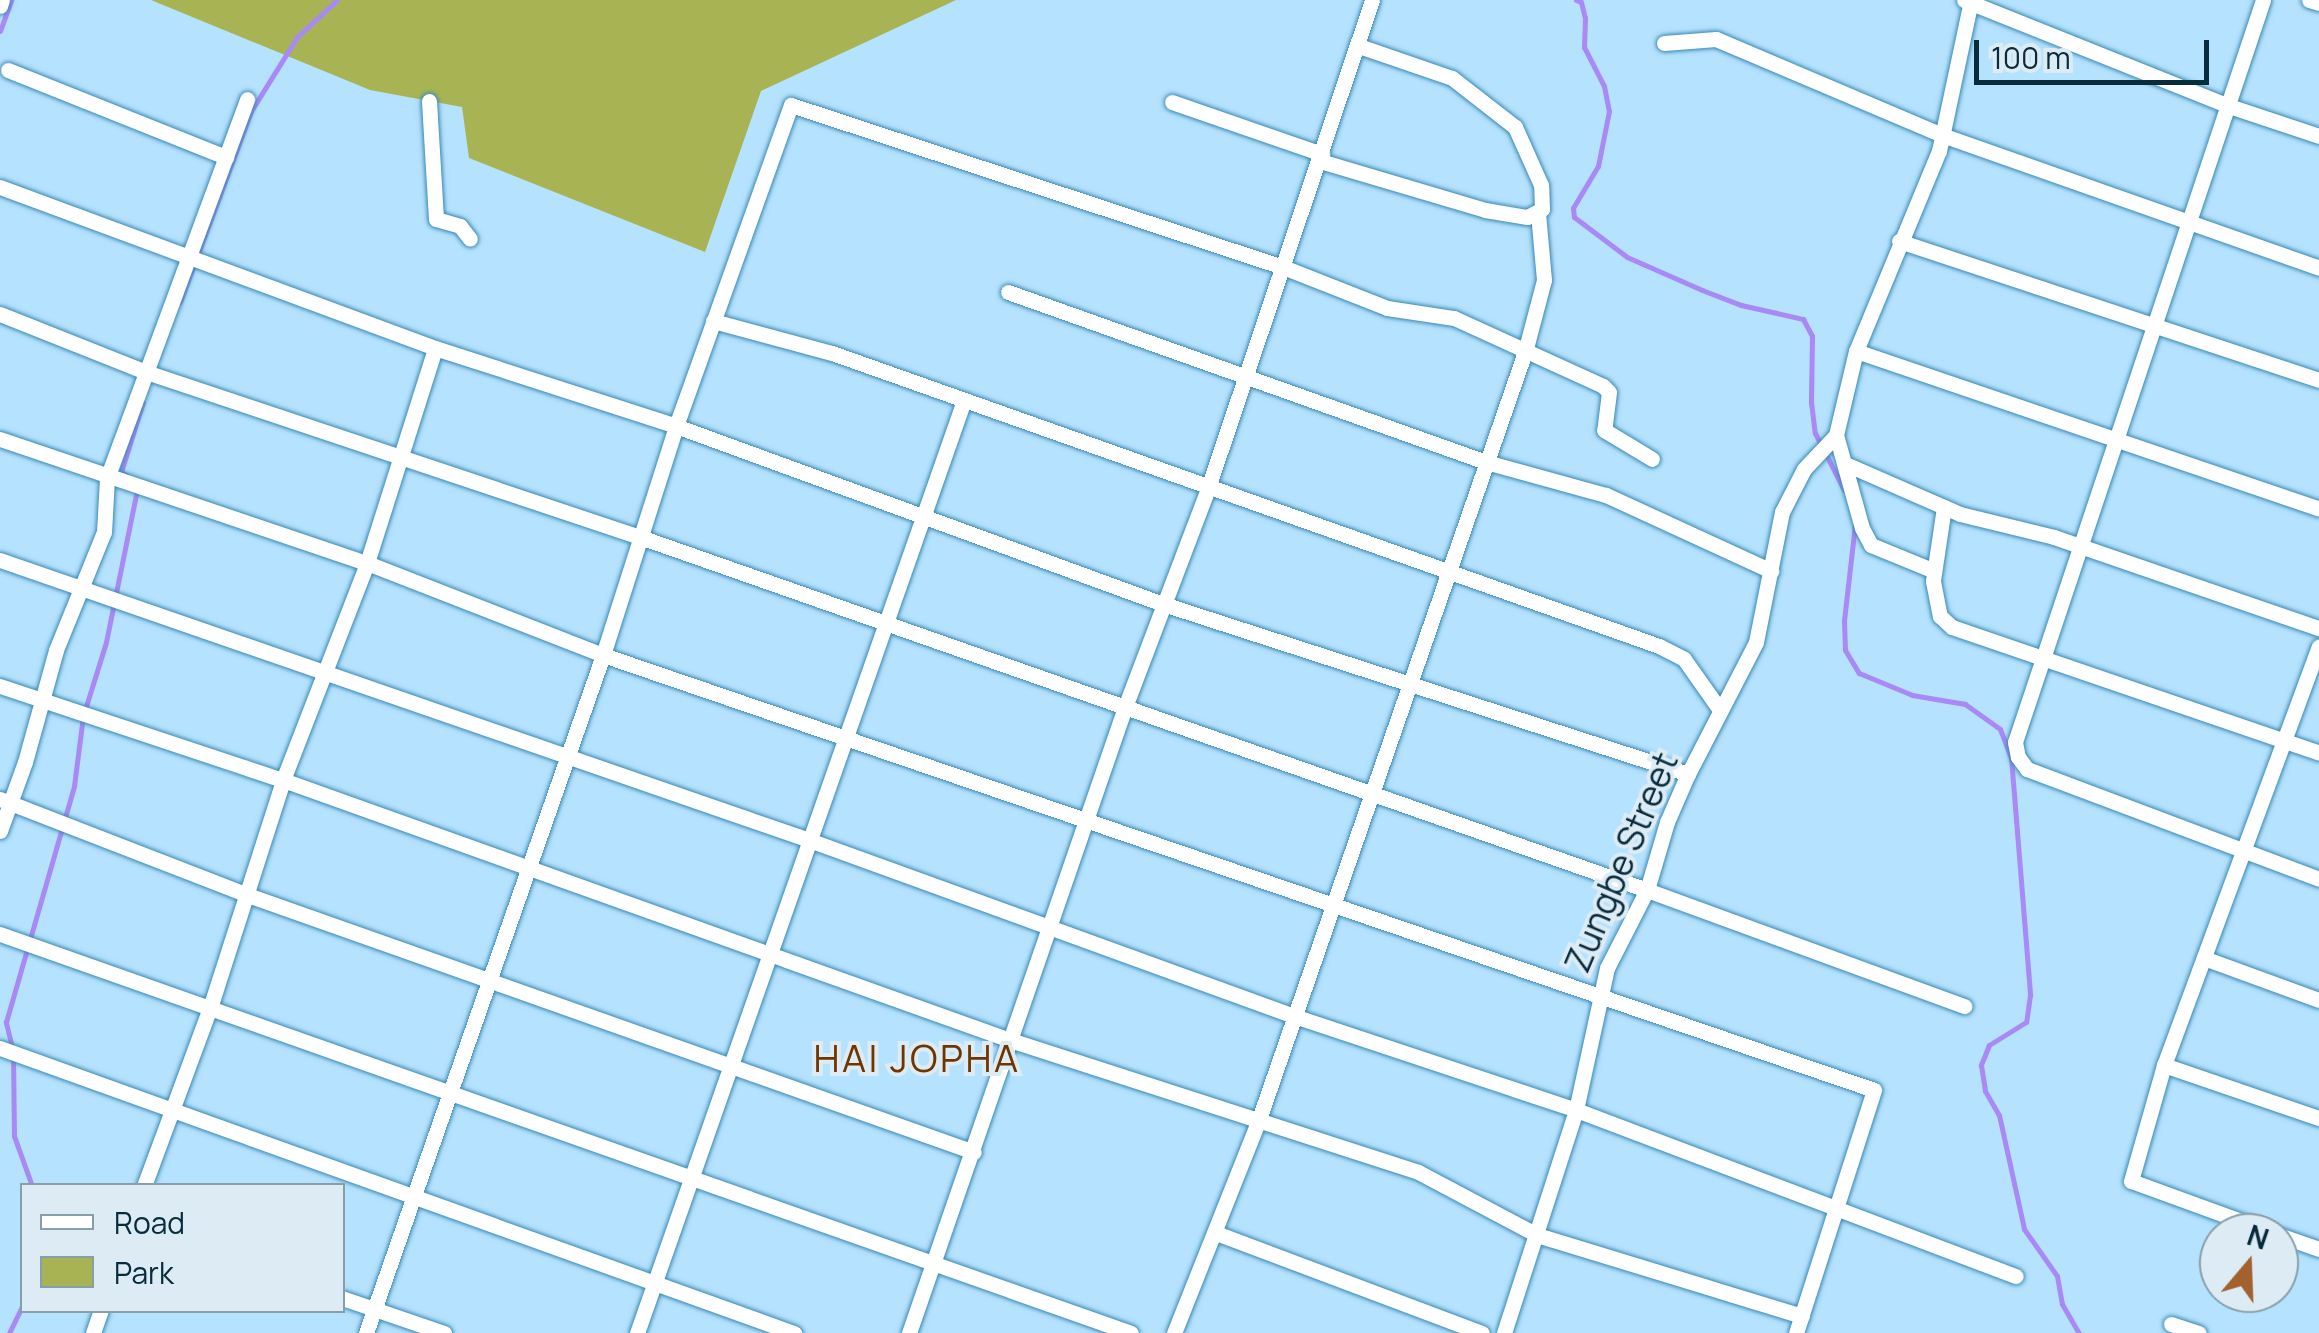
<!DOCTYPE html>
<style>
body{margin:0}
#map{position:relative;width:2319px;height:1333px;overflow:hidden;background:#b5e2fe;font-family:Manrope,sans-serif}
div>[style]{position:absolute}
.green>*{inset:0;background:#a8b453}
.stream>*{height:5px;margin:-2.5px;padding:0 2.5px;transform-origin:2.5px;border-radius:2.5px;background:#a889f6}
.roads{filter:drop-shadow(0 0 2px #3989b4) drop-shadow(0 0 2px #3989b4)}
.minor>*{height:15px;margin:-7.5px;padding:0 7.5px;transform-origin:7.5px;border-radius:7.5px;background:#fff}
span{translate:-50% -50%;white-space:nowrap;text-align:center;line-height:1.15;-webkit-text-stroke:8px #dcebf4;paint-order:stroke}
.street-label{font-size:35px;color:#092c3d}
.neighbourhood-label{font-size:38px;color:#6e3500;letter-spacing:2.5px}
.legend{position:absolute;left:20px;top:1183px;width:325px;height:130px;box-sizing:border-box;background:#dcebf4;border:2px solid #889fab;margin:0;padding:12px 18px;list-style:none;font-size:30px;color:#092c3d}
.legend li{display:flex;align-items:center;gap:20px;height:50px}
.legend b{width:50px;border:2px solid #889fab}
.north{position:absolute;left:2199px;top:1213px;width:100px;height:100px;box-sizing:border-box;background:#dcebf4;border:2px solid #889fab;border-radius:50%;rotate:19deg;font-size:28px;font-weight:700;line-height:40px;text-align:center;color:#092c3d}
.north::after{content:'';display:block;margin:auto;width:35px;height:45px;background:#a3612e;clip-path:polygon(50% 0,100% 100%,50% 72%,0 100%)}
.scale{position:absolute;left:1974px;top:40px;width:235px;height:45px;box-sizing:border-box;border:5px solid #092c3d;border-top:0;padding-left:12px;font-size:30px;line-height:35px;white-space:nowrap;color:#092c3d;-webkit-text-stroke:8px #dcebf4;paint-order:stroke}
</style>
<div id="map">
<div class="green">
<i style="clip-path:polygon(151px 0,956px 0,761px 91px,705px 252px,469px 158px,462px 107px,370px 90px)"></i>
</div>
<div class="stream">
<i style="left:1576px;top:0;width:5px;rotate:22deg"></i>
<i style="left:1581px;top:2px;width:16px;rotate:76deg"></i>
<i style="left:1585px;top:18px;width:29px;rotate:92deg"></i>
<i style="left:1584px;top:47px;width:44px;rotate:62.9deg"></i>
<i style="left:1604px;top:86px;width:25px;rotate:79deg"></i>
<i style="left:1609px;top:111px;width:56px;rotate:101.3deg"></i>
<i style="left:1598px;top:166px;width:49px;rotate:120.8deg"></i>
<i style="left:1573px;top:208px;width:9px;rotate:84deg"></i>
<i style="left:1574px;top:217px;width:66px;rotate:37deg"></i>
<i style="left:1627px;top:257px;width:82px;rotate:23.7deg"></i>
<i style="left:1702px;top:290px;width:42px;rotate:21deg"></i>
<i style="left:1741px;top:305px;width:64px;rotate:12.7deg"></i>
<i style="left:1803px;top:319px;width:19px;rotate:62deg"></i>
<i style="left:1812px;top:336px;width:66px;rotate:90.9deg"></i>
<i style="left:1811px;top:402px;width:31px;rotate:83deg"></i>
<i style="left:1815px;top:433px;width:64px;rotate:63deg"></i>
<i style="left:0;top:31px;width:33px;rotate:-70deg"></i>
<i style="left:180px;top:302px;width:204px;rotate:-69.6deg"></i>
<i style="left:251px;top:111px;width:87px;rotate:-58.1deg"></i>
<i style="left:297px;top:37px;width:54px;rotate:-42.8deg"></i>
<i style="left:126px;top:475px;width:6px;rotate:-149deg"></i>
<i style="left:121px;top:472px;width:73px;rotate:-72.6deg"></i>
<i style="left:1855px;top:524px;width:98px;rotate:96.5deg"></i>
<i style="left:1844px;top:621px;width:29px;rotate:88deg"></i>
<i style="left:1845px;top:650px;width:27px;rotate:59deg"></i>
<i style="left:1859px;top:673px;width:57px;rotate:22.5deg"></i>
<i style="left:1912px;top:695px;width:54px;rotate:9.6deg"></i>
<i style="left:1965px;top:704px;width:43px;rotate:35.5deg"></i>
<i style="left:2000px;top:729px;width:30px;rotate:69deg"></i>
<i style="left:2011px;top:757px;width:239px;rotate:85.4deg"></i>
<i style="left:2030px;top:995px;width:27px;rotate:98deg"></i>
<i style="left:2026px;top:1022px;width:44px;rotate:148.1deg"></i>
<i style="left:1989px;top:1045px;width:22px;rotate:112deg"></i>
<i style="left:1981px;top:1065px;width:26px;rotate:81deg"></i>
<i style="left:1985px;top:1091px;width:28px;rotate:60deg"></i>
<i style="left:1999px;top:1115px;width:117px;rotate:77.6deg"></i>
<i style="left:2024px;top:1229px;width:57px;rotate:54.9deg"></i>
<i style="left:2057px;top:1276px;width:28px;rotate:80deg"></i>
<i style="left:2062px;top:1304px;width:34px;rotate:60deg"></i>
<i style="left:32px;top:1186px;width:53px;rotate:-109.8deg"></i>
<i style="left:14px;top:1136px;width:85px;rotate:-90.7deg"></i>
<i style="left:13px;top:1051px;width:30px;rotate:-104deg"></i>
<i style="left:6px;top:1022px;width:246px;rotate:-73.9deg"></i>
<i style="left:74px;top:786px;width:71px;rotate:-82.7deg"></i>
<i style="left:83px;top:716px;width:77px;rotate:-72.7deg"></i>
<i style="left:106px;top:642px;width:156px;rotate:-78.5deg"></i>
<i style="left:9px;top:1333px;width:30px;rotate:-64deg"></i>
</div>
<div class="roads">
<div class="minor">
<i style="left:1964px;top:0;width:285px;rotate:21.8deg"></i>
<i style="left:2229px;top:106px;width:95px;rotate:18.4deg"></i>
<i style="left:2263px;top:0;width:782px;rotate:108.48deg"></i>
<i style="left:2015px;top:742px;width:15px;rotate:79deg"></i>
<i style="left:2018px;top:757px;width:15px;rotate:53deg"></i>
<i style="left:2027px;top:769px;width:312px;rotate:20.6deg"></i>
<i style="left:2309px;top:0;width:10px;rotate:17deg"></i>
<i style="left:0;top:6px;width:6px;rotate:-72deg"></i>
<i style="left:1664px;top:43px;width:52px;rotate:-4.4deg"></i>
<i style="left:1716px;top:39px;width:246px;rotate:23deg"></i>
<i style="left:1942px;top:135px;width:400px;rotate:19.4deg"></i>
<i style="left:8px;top:70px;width:235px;rotate:21.8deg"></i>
<i style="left:429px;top:101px;width:118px;rotate:86.6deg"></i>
<i style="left:436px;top:219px;width:25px;rotate:16deg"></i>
<i style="left:460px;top:226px;width:16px;rotate:52deg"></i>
<i style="left:1172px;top:102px;width:159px;rotate:19.1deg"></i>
<i style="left:1320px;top:161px;width:172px;rotate:16.5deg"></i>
<i style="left:1485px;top:210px;width:43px;rotate:9.5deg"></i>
<i style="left:1527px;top:217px;width:17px;rotate:-28deg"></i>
<i style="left:1542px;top:209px;width:24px;rotate:-92deg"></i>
<i style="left:1541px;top:185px;width:64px;rotate:-114.1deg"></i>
<i style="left:1515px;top:127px;width:80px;rotate:-142.1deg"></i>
<i style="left:1452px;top:78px;width:98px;rotate:-161deg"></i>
<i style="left:0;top:187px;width:464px;rotate:20.3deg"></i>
<i style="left:435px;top:348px;width:253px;rotate:17.9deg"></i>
<i style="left:676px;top:426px;width:519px;rotate:20.08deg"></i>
<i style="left:1163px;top:604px;width:552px;rotate:17.94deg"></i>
<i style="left:1899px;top:241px;width:442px;rotate:18.3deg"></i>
<i style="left:1008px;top:292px;width:507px;rotate:19.58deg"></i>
<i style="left:1486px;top:462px;width:124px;rotate:15.4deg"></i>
<i style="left:1606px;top:495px;width:182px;rotate:24.7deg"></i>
<i style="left:0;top:314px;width:157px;rotate:21.7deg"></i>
<i style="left:146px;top:372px;width:521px;rotate:18.47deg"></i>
<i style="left:640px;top:537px;width:1067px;rotate:19.32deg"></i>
<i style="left:1647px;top:890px;width:338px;rotate:20.1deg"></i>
<i style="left:713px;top:321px;width:123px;rotate:15.1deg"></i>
<i style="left:832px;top:353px;width:877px;rotate:19.51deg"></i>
<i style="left:1659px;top:646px;width:28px;rotate:27deg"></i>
<i style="left:1684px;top:659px;width:62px;rotate:54.8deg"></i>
<i style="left:1856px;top:351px;width:489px;rotate:18.8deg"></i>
<i style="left:0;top:439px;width:387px;rotate:18.7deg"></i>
<i style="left:367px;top:563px;width:253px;rotate:21.3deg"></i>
<i style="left:603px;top:655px;width:1343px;rotate:18.89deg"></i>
<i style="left:1874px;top:1090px;width:255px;rotate:107.8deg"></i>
<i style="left:1848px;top:465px;width:122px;rotate:23.6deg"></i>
<i style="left:1960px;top:514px;width:97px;rotate:13.7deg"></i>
<i style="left:2054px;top:537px;width:280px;rotate:19deg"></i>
<i style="left:1944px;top:507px;width:75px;rotate:98.5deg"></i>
<i style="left:1933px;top:581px;width:36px;rotate:79deg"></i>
<i style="left:1940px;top:616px;width:16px;rotate:43deg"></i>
<i style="left:1952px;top:627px;width:388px;rotate:18.9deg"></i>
<i style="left:0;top:560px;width:856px;rotate:19.09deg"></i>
<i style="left:809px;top:840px;width:516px;rotate:19.95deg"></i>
<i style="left:1294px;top:1016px;width:297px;rotate:18.4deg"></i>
<i style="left:1576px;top:1110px;width:470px;rotate:20.7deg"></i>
<i style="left:1932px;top:570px;width:66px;rotate:-157.7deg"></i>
<i style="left:1871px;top:545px;width:19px;rotate:-118deg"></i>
<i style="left:1862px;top:528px;width:97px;rotate:-105.6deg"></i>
<i style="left:1836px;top:435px;width:86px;rotate:-76.6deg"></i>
<i style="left:1856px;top:351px;width:217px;rotate:-67.5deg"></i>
<i style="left:1939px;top:151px;width:154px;rotate:-78deg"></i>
<i style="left:0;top:686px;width:298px;rotate:18.4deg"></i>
<i style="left:283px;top:780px;width:772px;rotate:19.68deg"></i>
<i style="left:1010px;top:1040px;width:429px;rotate:17.9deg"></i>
<i style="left:1418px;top:1172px;width:135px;rotate:27.9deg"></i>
<i style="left:1537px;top:1235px;width:277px;rotate:17deg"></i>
<i style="left:0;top:799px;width:263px;rotate:21.2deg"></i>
<i style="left:245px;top:894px;width:773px;rotate:19.49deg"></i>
<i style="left:0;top:831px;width:73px;rotate:-70.1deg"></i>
<i style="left:25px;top:762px;width:116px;rotate:-74.5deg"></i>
<i style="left:56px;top:650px;width:127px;rotate:-67.9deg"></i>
<i style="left:104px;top:532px;width:54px;rotate:-86.8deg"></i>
<i style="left:107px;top:478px;width:404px;rotate:-69.7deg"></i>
<i style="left:0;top:934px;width:1199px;rotate:19.43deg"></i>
<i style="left:2204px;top:958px;width:122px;rotate:20.1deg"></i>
<i style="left:0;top:1048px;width:844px;rotate:19.75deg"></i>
<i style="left:2164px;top:1065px;width:164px;rotate:18.9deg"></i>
<i style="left:144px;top:1186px;width:190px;rotate:-69.7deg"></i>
<i style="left:210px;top:1008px;width:239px;rotate:-72.2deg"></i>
<i style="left:283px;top:780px;width:233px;rotate:-68.8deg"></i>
<i style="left:367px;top:563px;width:225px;rotate:-72.4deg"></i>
<i style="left:1216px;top:1233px;width:284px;rotate:20.6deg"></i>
<i style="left:2274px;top:1233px;width:152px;rotate:-160deg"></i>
<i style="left:2131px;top:1181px;width:121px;rotate:-74.1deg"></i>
<i style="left:2164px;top:1065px;width:446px;rotate:-69.7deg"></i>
<i style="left:2279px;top:1235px;width:42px;rotate:19.3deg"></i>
<i style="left:342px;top:1298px;width:108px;rotate:18.9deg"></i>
<i style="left:2171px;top:1324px;width:29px;rotate:18deg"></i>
<i style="left:93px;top:1333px;width:24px;rotate:-71deg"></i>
<i style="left:366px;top:1333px;width:718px;rotate:-70.73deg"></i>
<i style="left:603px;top:655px;width:240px;rotate:-72.3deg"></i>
<i style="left:676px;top:426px;width:341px;rotate:-70.3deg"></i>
<i style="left:791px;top:105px;width:518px;rotate:18.23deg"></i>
<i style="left:1283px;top:267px;width:112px;rotate:21.5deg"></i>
<i style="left:1387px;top:308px;width:68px;rotate:8.5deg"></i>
<i style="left:1454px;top:318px;width:164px;rotate:24.5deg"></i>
<i style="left:1603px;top:386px;width:8px;rotate:45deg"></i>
<i style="left:1609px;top:392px;width:38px;rotate:97deg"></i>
<i style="left:1604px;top:430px;width:56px;rotate:31.1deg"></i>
<i style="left:637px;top:1333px;width:985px;rotate:-70.68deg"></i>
<i style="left:909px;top:1333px;width:662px;rotate:-70.96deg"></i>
<i style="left:1125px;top:707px;width:234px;rotate:-69.2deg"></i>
<i style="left:1208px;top:488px;width:515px;rotate:-71.42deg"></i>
<i style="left:1174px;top:1333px;width:227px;rotate:-68.3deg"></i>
<i style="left:1258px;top:1122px;width:815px;rotate:-70.88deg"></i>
<i style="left:1525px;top:352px;width:74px;rotate:-75.2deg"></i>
<i style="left:1544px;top:280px;width:67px;rotate:-95.1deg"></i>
<i style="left:1504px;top:1333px;width:234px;rotate:-72.1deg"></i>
<i style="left:1576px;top:1110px;width:145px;rotate:-77.7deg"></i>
<i style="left:1607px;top:968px;width:88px;rotate:-62.9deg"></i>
<i style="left:1647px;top:890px;width:71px;rotate:-73.6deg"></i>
<i style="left:1667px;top:822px;width:52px;rotate:-66.4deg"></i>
<i style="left:1688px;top:774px;width:148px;rotate:-62.7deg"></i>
<i style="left:1756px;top:642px;width:133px;rotate:-78.7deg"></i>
<i style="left:1782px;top:512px;width:48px;rotate:-62.9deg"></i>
<i style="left:1804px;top:469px;width:47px;rotate:-46.7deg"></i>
</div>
</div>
<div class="street-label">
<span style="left:1621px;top:862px;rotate:-67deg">Zungbe Street</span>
</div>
<div class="neighbourhood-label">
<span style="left:917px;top:1058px">HAI JOPHA</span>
</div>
<ul class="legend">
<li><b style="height:12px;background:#fff"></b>Road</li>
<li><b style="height:28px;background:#a8b453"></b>Park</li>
</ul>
<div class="north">N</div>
<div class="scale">100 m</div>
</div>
